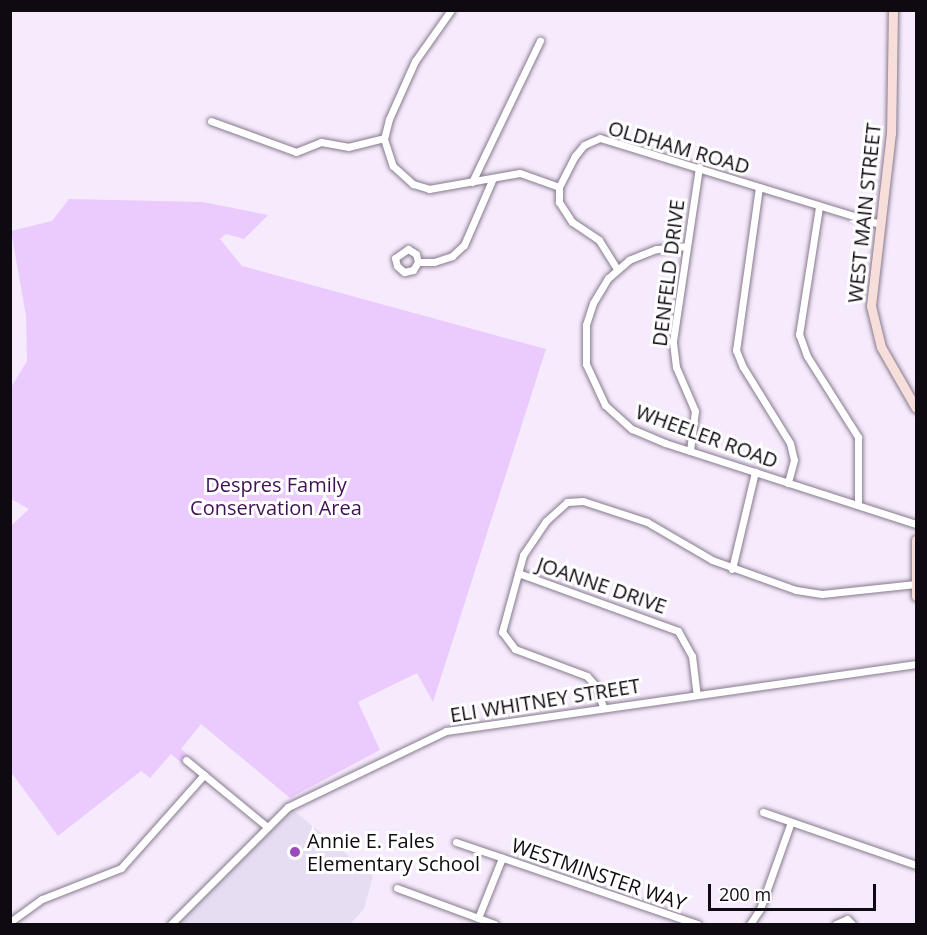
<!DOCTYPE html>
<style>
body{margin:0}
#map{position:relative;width:927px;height:935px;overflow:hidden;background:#f6ebfc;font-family:"Open Sans",sans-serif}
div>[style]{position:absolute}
.education>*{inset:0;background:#e6ddf2}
.green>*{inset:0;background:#ebcafe}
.roads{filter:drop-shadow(0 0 2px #867a8d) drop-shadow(0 0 2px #867a8d)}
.street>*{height:7px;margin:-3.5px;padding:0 3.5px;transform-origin:3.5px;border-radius:3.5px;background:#fff}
.secondary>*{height:9px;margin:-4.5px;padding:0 4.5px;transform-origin:4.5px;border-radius:4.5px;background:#f8dedb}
.dots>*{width:16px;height:16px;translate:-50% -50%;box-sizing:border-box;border:3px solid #fff;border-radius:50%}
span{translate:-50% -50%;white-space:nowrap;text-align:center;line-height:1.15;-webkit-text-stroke:6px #fff;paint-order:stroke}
.street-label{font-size:20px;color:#0f0a11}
.park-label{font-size:20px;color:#411156}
.poi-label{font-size:20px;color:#0f0a11}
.left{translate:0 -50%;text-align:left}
.frame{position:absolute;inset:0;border:12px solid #0f0a11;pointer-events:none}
.scale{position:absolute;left:708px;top:884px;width:168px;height:27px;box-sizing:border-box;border:3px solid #0f0a11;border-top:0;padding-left:8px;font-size:18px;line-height:21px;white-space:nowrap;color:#0f0a11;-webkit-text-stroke:4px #fff;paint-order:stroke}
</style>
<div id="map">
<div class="education">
<i style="clip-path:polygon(292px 809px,373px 876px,364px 909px,350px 924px,175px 924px)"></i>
</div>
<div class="green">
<i style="clip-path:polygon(69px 199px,203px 202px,268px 215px,244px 239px,226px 234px,220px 239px,242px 266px,546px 349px,433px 702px,417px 673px,358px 702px,380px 750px,290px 798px,201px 724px,181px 749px,189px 756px,183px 764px,171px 754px,150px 778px,141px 771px,58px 836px,11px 772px,11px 526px,29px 509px,11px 499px,10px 389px,27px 361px,26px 316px,11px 231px,52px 221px)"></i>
</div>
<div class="roads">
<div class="street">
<i style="left:451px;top:10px;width:62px;rotate:125.2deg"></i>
<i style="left:415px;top:61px;width:64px;rotate:114.1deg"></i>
<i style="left:389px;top:119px;width:21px;rotate:104deg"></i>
<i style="left:384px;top:139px;width:28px;rotate:72deg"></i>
<i style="left:393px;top:166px;width:27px;rotate:42deg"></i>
<i style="left:413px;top:184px;width:17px;rotate:17deg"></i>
<i style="left:429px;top:189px;width:92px;rotate:-10deg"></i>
<i style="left:520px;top:173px;width:41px;rotate:19.7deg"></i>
<i style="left:211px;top:121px;width:90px;rotate:20deg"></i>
<i style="left:296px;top:152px;width:27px;rotate:-22deg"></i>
<i style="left:321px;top:142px;width:27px;rotate:10deg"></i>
<i style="left:348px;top:147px;width:37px;rotate:-14deg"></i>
<i style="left:472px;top:182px;width:157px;rotate:-64.3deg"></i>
<i style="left:759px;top:187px;width:165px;rotate:98deg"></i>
<i style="left:736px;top:350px;width:18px;rotate:68deg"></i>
<i style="left:743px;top:367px;width:89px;rotate:58.3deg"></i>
<i style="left:790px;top:443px;width:17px;rotate:77deg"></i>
<i style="left:794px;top:460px;width:24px;rotate:105deg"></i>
<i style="left:819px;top:207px;width:129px;rotate:98.9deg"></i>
<i style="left:799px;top:334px;width:23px;rotate:70deg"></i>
<i style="left:807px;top:356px;width:96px;rotate:57.8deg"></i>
<i style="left:858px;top:437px;width:68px;rotate:90deg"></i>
<i style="left:687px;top:246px;width:31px;rotate:174deg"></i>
<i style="left:656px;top:249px;width:29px;rotate:158deg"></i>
<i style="left:629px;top:260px;width:28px;rotate:139deg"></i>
<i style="left:608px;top:278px;width:29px;rotate:121deg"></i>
<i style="left:593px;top:303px;width:23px;rotate:108deg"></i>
<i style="left:586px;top:325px;width:39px;rotate:90deg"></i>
<i style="left:586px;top:364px;width:45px;rotate:65.1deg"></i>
<i style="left:605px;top:405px;width:36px;rotate:42deg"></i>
<i style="left:632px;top:429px;width:36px;rotate:23deg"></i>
<i style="left:665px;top:443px;width:264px;rotate:17.9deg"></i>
<i style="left:418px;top:262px;width:9px;rotate:122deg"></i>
<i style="left:413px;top:270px;width:9px;rotate:167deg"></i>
<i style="left:404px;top:272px;width:9px;rotate:-139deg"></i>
<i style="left:397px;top:266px;width:8px;rotate:-104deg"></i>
<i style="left:395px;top:258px;width:16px;rotate:-35deg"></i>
<i style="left:408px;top:249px;width:9px;rotate:32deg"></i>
<i style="left:416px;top:254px;width:8px;rotate:76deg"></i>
<i style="left:418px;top:262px;width:16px"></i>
<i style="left:434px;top:262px;width:19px;rotate:-18deg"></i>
<i style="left:452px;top:256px;width:16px;rotate:-43deg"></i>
<i style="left:464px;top:245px;width:73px;rotate:-66.6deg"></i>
<i style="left:617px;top:269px;width:34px;rotate:-122deg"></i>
<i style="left:599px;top:240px;width:32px;rotate:-146deg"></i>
<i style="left:572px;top:222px;width:24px;rotate:-123deg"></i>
<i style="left:559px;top:202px;width:15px;rotate:-90deg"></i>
<i style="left:559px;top:187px;width:35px;rotate:-63deg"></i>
<i style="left:575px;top:156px;width:14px;rotate:-51deg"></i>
<i style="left:584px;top:145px;width:17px;rotate:-24deg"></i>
<i style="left:600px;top:138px;width:293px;rotate:17.1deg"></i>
<i style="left:690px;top:451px;width:40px;rotate:-82.9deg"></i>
<i style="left:695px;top:411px;width:48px;rotate:-113.4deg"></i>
<i style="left:676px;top:367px;width:26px;rotate:-97deg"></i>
<i style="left:673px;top:341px;width:176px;rotate:-81.5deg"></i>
<i style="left:732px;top:569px;width:100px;rotate:-76.7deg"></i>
<i style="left:518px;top:573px;width:170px;rotate:19.9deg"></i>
<i style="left:678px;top:631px;width:29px;rotate:61deg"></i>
<i style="left:692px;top:656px;width:38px;rotate:83deg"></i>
<i style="left:603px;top:707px;width:22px;rotate:-108deg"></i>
<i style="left:596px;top:686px;width:13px;rotate:-132deg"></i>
<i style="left:587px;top:676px;width:77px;rotate:-159.4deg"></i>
<i style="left:515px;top:649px;width:21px;rotate:-127deg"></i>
<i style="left:502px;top:632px;width:80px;rotate:-74.7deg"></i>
<i style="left:523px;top:555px;width:41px;rotate:-55.9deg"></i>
<i style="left:546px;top:521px;width:28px;rotate:-42deg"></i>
<i style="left:567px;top:502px;width:16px;rotate:-4deg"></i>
<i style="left:583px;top:501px;width:67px;rotate:18.2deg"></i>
<i style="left:647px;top:522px;width:75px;rotate:30.3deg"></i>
<i style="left:712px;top:560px;width:89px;rotate:19.7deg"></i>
<i style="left:796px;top:590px;width:26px;rotate:9deg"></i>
<i style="left:822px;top:594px;width:94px;rotate:-6.1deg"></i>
<i style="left:186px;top:760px;width:104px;rotate:39.5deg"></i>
<i style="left:763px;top:812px;width:162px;rotate:19.1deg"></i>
<i style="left:456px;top:842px;width:255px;rotate:18.8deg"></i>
<i style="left:397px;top:888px;width:104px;rotate:20.2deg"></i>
<i style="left:478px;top:918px;width:65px;rotate:-68.2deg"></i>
<i style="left:10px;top:922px;width:39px;rotate:-36deg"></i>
<i style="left:42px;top:899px;width:85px;rotate:-21.4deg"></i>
<i style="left:121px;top:868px;width:125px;rotate:-48.3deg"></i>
<i style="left:171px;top:924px;width:165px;rotate:-45deg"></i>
<i style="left:288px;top:807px;width:175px;rotate:-25.7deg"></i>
<i style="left:446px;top:731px;width:475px;rotate:-8.1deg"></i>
<i style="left:750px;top:924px;width:18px;rotate:-56deg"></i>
<i style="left:760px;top:909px;width:92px;rotate:-70.4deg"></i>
<i style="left:836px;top:924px;width:12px;rotate:-24deg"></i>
<i style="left:847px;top:919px;width:7px;rotate:45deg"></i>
</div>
<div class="secondary">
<i style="left:893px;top:10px;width:123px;rotate:90.9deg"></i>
<i style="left:891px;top:133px;width:174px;rotate:96.6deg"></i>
<i style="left:871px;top:306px;width:42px;rotate:76.3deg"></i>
<i style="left:881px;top:347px;width:70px;rotate:60.2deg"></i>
<i style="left:916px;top:540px;width:56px;rotate:90deg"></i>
</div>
</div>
<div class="dots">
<i style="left:295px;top:852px;background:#9d4bba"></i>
</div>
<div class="street-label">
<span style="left:679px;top:147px;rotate:16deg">OLDHAM ROAD</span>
<span style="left:864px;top:213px;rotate:-84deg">WEST MAIN STREET</span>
<span style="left:668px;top:273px;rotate:-83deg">DENFELD DRIVE</span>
<span style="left:707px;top:436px;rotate:20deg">WHEELER ROAD</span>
<span style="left:602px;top:585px;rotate:19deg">JOANNE DRIVE</span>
<span style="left:545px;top:700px;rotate:-9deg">ELI WHITNEY STREET</span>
<span style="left:599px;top:874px;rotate:19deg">WESTMINSTER WAY</span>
</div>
<div class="park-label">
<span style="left:276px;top:496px">Despres Family<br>Conservation Area</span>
</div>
<div class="poi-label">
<span class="left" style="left:307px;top:852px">Annie E. Fales<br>Elementary School</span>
</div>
<div class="frame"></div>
<div class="scale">200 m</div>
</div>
